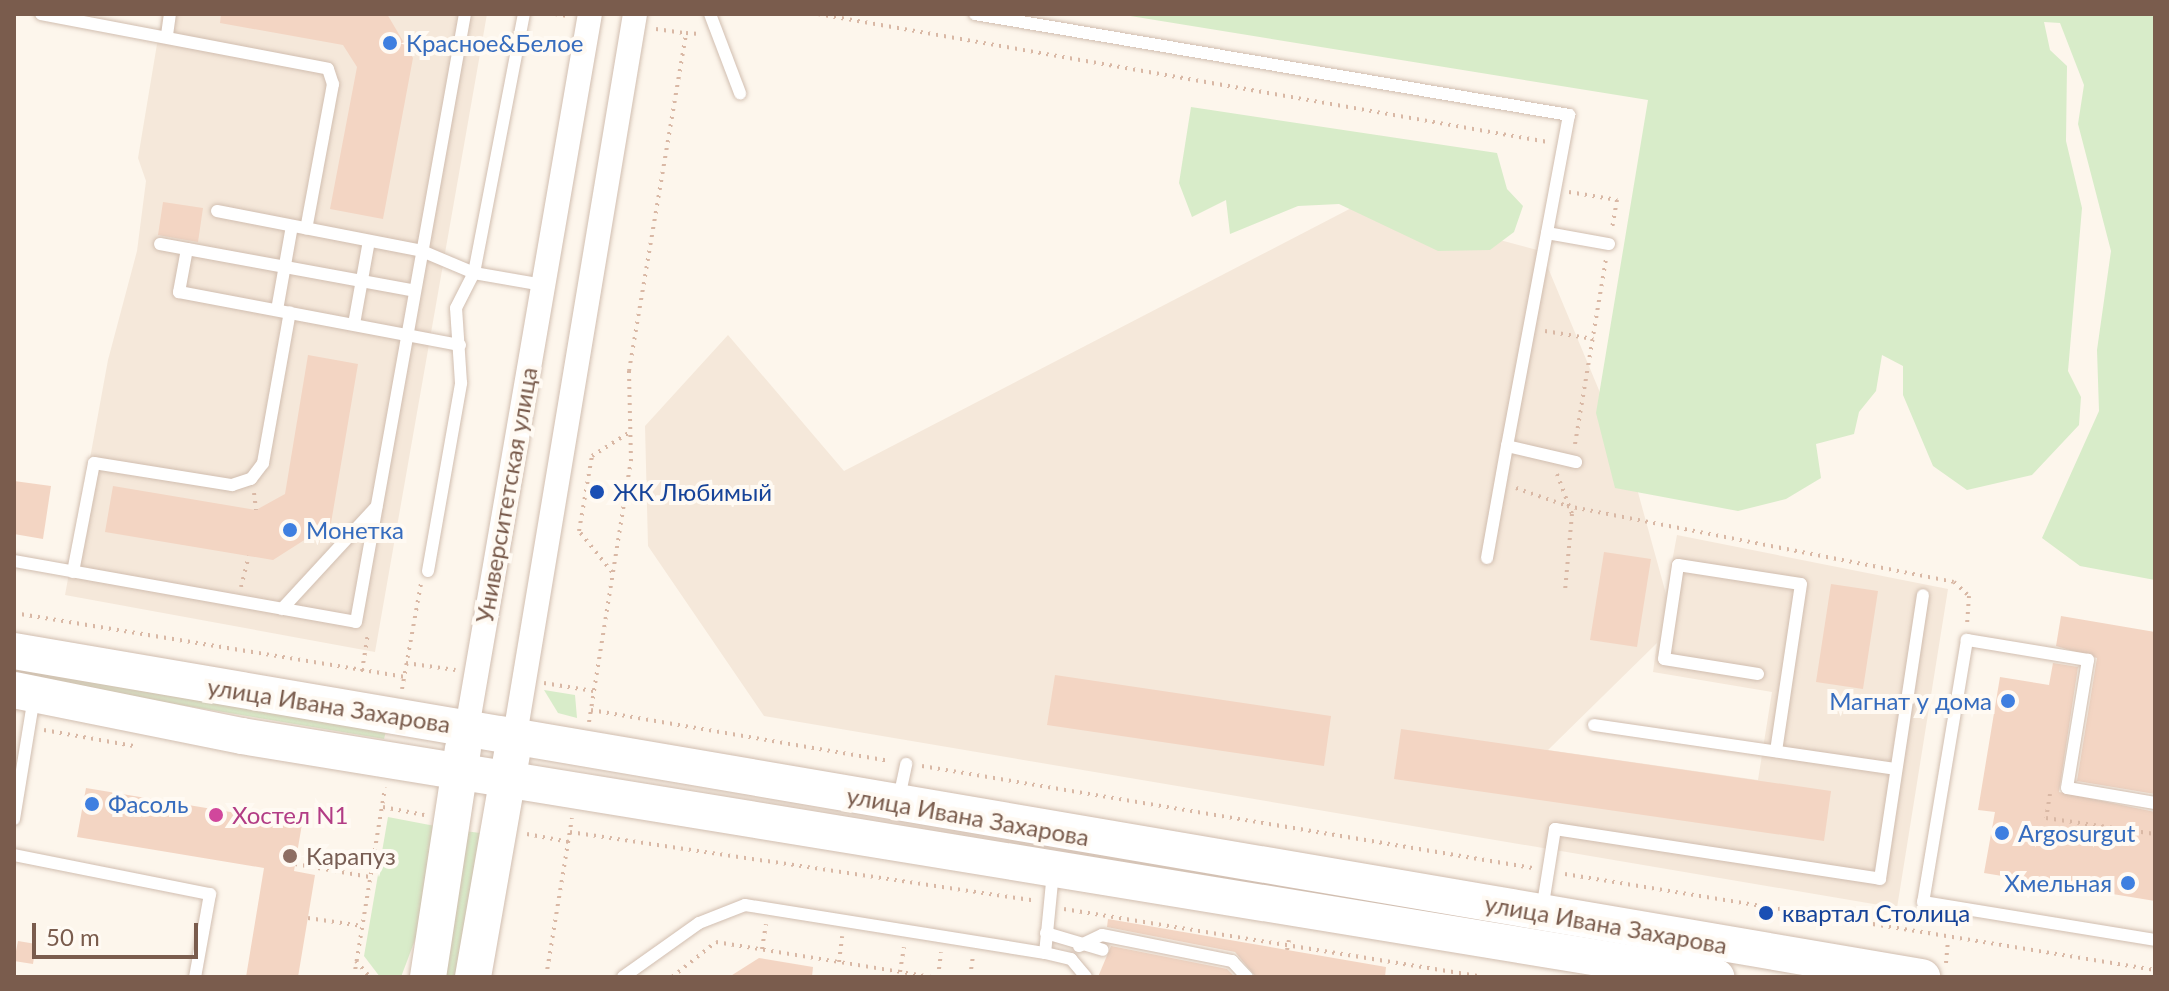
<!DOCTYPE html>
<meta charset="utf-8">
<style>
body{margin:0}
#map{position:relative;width:2169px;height:991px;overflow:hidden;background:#fdf6ec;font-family:Lato,sans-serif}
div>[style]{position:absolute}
.residential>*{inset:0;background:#f5e8da}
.green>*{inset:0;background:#d8ecc9}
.building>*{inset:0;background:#f3d5c3}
.path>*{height:4px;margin-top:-2px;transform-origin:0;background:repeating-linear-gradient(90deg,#d9b8a5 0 2px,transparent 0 8px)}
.roads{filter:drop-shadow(0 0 2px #d1beb0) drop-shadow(0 0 2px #d1beb0)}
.lane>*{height:12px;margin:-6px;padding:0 6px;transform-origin:6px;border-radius:6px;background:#fff}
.street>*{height:24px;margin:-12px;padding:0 12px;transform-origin:12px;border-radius:12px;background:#fff}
.secondary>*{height:36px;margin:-18px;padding:0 18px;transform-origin:18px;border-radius:18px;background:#fff}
.dots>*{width:22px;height:22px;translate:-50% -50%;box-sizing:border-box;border:4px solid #fffaf3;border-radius:50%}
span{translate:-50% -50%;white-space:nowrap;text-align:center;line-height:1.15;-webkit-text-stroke:8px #fffaf3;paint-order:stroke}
.shop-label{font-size:24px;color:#366cbe}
.left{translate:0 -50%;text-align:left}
.right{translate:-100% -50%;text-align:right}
.transit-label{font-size:24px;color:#164399}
.street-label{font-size:24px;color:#7a5c4d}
.hotel-label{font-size:24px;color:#b23c85}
.education-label{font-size:24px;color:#785e54}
.frame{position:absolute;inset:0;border:16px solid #7a5c4d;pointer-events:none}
.scale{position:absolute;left:32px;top:923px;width:166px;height:36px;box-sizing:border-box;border:4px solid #7a5c4d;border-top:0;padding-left:10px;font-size:24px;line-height:28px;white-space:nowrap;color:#7a5c4d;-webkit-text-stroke:6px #fffaf3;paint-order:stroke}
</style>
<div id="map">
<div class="residential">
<i style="clip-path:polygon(162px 14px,487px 14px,375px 652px,65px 595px,108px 360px,137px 251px,146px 181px,138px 158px)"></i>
<i style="clip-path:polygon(evenodd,1361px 203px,1541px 251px,1631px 467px,1666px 594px,1677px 535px,1948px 589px,1897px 908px,764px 716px,648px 546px,645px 426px,728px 335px,844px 471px,1361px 203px,1657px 643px,1653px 672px,1772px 692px,1758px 780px,1548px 750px,1657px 643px)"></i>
</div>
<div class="green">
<i style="clip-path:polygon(1118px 14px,2155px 14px,2155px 580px,2080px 566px,2042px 538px,2099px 411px,2097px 350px,2111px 251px,2078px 124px,2084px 85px,2060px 23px,2044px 22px,2050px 50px,2067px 66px,2066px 141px,2082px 208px,2068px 371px,2081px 397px,2079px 425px,2032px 475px,1967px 490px,1933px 466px,1903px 395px,1903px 366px,1882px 355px,1876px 391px,1859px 412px,1854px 434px,1816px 444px,1821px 478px,1786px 499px,1738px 511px,1615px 488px,1596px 413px,1648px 100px)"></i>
<i style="clip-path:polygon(1191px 107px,1497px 153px,1507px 189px,1523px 206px,1514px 232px,1490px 250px,1438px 251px,1339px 204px,1298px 206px,1230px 234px,1226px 200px,1192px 217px,1179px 183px)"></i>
<i style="clip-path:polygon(14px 668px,386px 731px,384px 739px,14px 677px)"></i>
<i style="clip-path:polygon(544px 690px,575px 695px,577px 718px,558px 713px)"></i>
<i style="clip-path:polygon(388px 817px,435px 826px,418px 932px,401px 977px,380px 977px,364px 956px)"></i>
<i style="clip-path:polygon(465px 831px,480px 833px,456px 977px,440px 977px)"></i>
</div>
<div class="building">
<i style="clip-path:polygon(221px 14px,387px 14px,413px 58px,383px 219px,330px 209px,357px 67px,343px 45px,220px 23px)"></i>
<i style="clip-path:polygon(163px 202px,203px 208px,198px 242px,158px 235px)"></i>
<i style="clip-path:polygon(308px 355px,358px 364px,331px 523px,273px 560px,105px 532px,113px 486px,256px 510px,285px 494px)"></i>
<i style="clip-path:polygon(14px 481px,51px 486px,43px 539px,14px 534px)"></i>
<i style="clip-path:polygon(1604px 552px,1651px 559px,1637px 647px,1590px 640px)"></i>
<i style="clip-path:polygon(1831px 584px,1878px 591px,1863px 689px,1816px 682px)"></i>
<i style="clip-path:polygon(2061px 616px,2155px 632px,2155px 794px,2077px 781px,2097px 658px,2056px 646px)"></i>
<i style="clip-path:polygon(2053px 663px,2078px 667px,2059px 792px,2155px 812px,2155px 901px,1984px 873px,1995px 812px,1978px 810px,2000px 677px,2049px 685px)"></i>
<i style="clip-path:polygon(1055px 675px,1331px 716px,1324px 766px,1047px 725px)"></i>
<i style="clip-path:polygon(1401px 729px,1831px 791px,1824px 841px,1394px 779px)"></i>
<i style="clip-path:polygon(86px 788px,302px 824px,294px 871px,315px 875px,298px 977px,246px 977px,264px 868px,77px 837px)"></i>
<i style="clip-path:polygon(1108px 919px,1386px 967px,1385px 977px,1256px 977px,1235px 952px,1107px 927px)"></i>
<i style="clip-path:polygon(18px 941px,36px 944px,33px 964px,14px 961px)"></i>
<i style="clip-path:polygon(1111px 946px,1227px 969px,1235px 977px,1098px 977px)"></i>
<i style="clip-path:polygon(759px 958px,813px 967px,812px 977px,729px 977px)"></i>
</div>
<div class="path">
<i style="left:555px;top:14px;width:13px;rotate:9deg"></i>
<i style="left:818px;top:14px;width:741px;rotate:9.95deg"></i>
<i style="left:656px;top:29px;width:30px;rotate:8deg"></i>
<i style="left:1569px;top:192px;width:49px;rotate:9.5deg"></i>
<i style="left:1617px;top:200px;width:27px;rotate:100deg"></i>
<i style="left:1545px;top:331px;width:49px;rotate:9.5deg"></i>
<i style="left:1575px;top:444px;width:188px;rotate:-80.5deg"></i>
<i style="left:1557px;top:474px;width:43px;rotate:69.4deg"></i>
<i style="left:1572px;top:514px;width:77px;rotate:95.2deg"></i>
<i style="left:1516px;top:488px;width:54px;rotate:19.4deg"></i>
<i style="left:1567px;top:506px;width:394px;rotate:11.1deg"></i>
<i style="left:1954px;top:582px;width:21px;rotate:43deg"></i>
<i style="left:1969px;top:596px;width:30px;rotate:94deg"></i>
<i style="left:254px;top:493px;width:17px;rotate:83deg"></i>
<i style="left:612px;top:572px;width:53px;rotate:-128.8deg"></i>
<i style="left:579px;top:531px;width:76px;rotate:-80.2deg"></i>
<i style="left:592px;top:456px;width:45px;rotate:-32.3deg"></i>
<i style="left:241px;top:587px;width:32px;rotate:-76deg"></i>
<i style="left:14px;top:613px;width:395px;rotate:9.3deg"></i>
<i style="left:406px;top:663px;width:50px;rotate:8deg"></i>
<i style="left:362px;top:671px;width:37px;rotate:-81deg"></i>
<i style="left:544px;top:683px;width:50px;rotate:9.3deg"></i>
<i style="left:402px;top:689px;width:108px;rotate:-79.8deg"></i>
<i style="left:591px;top:710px;width:303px;rotate:9.7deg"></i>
<i style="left:589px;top:722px;width:264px;rotate:-80.9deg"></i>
<i style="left:631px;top:461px;width:90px;rotate:-91.3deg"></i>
<i style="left:629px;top:371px;width:343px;rotate:-80.4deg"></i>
<i style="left:686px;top:33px;width:14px;rotate:4deg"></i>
<i style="left:44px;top:730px;width:91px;rotate:10.1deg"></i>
<i style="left:922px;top:766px;width:619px;rotate:9.48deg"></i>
<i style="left:2050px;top:794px;width:24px;rotate:99deg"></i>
<i style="left:2046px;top:818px;width:110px;rotate:8.4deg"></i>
<i style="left:383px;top:807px;width:42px;rotate:11deg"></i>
<i style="left:570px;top:832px;width:471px;rotate:8.4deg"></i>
<i style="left:527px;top:834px;width:43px;rotate:10.8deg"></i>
<i style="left:295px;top:864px;width:76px;rotate:9.8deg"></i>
<i style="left:1565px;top:874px;width:598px;rotate:9.24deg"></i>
<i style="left:1064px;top:909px;width:424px;rotate:9.2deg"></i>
<i style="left:308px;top:918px;width:55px;rotate:8.4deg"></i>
<i style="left:762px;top:949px;width:25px;rotate:-81deg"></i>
<i style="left:1287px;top:950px;width:10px;rotate:-79deg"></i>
<i style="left:356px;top:961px;width:21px;rotate:49deg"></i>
<i style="left:839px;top:962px;width:26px;rotate:-83deg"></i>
<i style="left:1946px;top:963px;width:22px;rotate:-85deg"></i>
<i style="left:900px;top:972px;width:25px;rotate:-81deg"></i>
<i style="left:354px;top:977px;width:192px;rotate:-80.7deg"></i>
<i style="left:546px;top:977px;width:161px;rotate:-80.7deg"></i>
<i style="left:672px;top:977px;width:56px;rotate:-38.5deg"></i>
<i style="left:716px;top:942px;width:218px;rotate:9.2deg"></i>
<i style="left:938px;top:977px;width:25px;rotate:-83deg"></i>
<i style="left:970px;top:977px;width:21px;rotate:-82deg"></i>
</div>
<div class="roads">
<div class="lane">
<i style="left:41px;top:14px;width:292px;rotate:10.8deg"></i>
<i style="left:328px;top:69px;width:16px;rotate:72deg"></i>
<i style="left:333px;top:84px;width:147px;rotate:100.5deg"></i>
<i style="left:710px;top:14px;width:85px;rotate:69.2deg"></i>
<i style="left:975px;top:14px;width:603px;rotate:9.65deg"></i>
<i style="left:1569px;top:115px;width:337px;rotate:100.6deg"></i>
<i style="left:1507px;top:446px;width:71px;rotate:13.1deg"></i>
<i style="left:167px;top:35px;width:21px;rotate:-82deg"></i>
<i style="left:217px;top:211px;width:209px;rotate:11deg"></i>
<i style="left:422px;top:251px;width:56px;rotate:22.9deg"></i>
<i style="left:474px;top:273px;width:70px;rotate:9.9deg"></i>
<i style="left:1547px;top:233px;width:63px;rotate:10.1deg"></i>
<i style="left:160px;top:244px;width:259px;rotate:10.4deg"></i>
<i style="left:187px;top:249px;width:44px;rotate:100.5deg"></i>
<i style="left:179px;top:292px;width:286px;rotate:10.7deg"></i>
<i style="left:277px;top:310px;width:85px;rotate:-79.9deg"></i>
<i style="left:354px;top:324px;width:84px;rotate:-79.8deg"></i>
<i style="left:1487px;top:558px;width:114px;rotate:-79.9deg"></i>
<i style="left:14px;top:561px;width:347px;rotate:10.1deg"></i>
<i style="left:356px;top:622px;width:618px;rotate:-79.84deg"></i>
<i style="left:428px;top:571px;width:191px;rotate:-80deg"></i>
<i style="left:461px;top:383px;width:75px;rotate:-93.8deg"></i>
<i style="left:456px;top:308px;width:39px;rotate:-63deg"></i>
<i style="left:474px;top:273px;width:264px;rotate:-79.1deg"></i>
<i style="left:73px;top:572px;width:111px;rotate:-79.1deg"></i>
<i style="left:94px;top:463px;width:140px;rotate:9.1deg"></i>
<i style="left:232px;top:485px;width:20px;rotate:-18deg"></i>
<i style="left:251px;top:479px;width:20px;rotate:-53deg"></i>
<i style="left:263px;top:463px;width:153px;rotate:-79.9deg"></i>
<i style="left:282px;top:609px;width:139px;rotate:-47.3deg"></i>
<i style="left:1758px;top:674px;width:95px;rotate:-170.9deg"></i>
<i style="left:1664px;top:659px;width:95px;rotate:-81.5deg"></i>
<i style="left:1678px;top:565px;width:124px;rotate:8.8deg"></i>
<i style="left:1801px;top:584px;width:169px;rotate:98.5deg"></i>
<i style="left:1594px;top:725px;width:305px;rotate:8.3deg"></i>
<i style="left:899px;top:798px;width:35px;rotate:-78deg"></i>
<i style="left:2155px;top:803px;width:89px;rotate:-170.3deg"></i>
<i style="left:2067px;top:788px;width:130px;rotate:-80.7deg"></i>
<i style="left:2088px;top:660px;width:123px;rotate:-170.6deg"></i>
<i style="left:1967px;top:640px;width:266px;rotate:99.5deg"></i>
<i style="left:1923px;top:902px;width:235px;rotate:9.3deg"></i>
<i style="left:14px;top:819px;width:124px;rotate:-80.7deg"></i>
<i style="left:14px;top:855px;width:200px;rotate:11.3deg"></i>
<i style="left:210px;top:894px;width:84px;rotate:100.2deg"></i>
<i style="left:1053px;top:872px;width:81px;rotate:95.6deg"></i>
<i style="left:1045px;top:953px;width:27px;rotate:13deg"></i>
<i style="left:1071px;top:959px;width:23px;rotate:50deg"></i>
<i style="left:1542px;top:910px;width:82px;rotate:-80.9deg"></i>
<i style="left:1555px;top:829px;width:329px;rotate:8.7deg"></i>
<i style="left:1880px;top:879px;width:287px;rotate:-81.4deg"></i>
<i style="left:1046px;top:933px;width:59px;rotate:16.6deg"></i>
<i style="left:1079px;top:946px;width:25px;rotate:-26deg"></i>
<i style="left:1102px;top:935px;width:133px;rotate:11.3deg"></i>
<i style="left:1232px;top:961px;width:22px;rotate:47deg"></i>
<i style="left:623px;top:977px;width:93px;rotate:-35.4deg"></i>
<i style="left:699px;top:923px;width:49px;rotate:-21.4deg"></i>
<i style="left:745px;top:905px;width:304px;rotate:9.1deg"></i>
</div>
<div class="street">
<i style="left:467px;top:728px;width:725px;rotate:-80.23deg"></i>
<i style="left:515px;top:735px;width:731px;rotate:-80.55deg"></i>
</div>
<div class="secondary">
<i style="left:14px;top:651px;width:1936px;rotate:9.7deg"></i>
<i style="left:14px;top:690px;width:233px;rotate:11.4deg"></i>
<i style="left:242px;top:736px;width:1494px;rotate:9.29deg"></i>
<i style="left:428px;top:977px;width:231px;rotate:-81.3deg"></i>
<i style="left:473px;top:977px;width:226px;rotate:-80.1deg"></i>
</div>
</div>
<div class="dots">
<i style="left:390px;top:43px;background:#3f7fe0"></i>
<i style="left:597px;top:492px;background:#1a4fb4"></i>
<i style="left:290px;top:530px;background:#3f7fe0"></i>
<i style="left:2008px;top:701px;background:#3f7fe0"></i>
<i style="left:92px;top:804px;background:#3f7fe0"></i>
<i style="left:216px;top:815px;background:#d1479c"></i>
<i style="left:2002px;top:833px;background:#3f7fe0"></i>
<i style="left:290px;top:856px;background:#8d6e63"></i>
<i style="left:2128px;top:883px;background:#3f7fe0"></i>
<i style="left:1766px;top:913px;background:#1a4fb4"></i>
</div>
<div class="shop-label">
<span class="left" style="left:406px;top:43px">Красное&amp;Белое</span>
<span class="left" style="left:306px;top:530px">Монетка</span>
<span class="right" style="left:1992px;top:701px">Магнат у дома</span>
<span class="left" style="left:108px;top:804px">Фасоль</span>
<span class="left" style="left:2018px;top:833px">Argosurgut</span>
<span class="right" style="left:2112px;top:883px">Хмельная</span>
</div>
<div class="transit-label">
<span class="left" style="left:613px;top:492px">ЖК Любимый</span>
<span class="left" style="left:1782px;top:913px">квартал Столица</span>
</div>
<div class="street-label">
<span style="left:506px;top:495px;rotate:-80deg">Университетская улица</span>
<span style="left:329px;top:705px;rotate:9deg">улица Ивана Захарова</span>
<span style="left:968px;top:816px;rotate:10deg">улица Ивана Захарова</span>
<span style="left:1606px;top:924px;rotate:10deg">улица Ивана Захарова</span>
</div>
<div class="hotel-label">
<span class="left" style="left:232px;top:815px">Хостел N1</span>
</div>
<div class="education-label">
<span class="left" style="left:306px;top:856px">Карапуз</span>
</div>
<div class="frame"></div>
<div class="scale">50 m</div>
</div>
